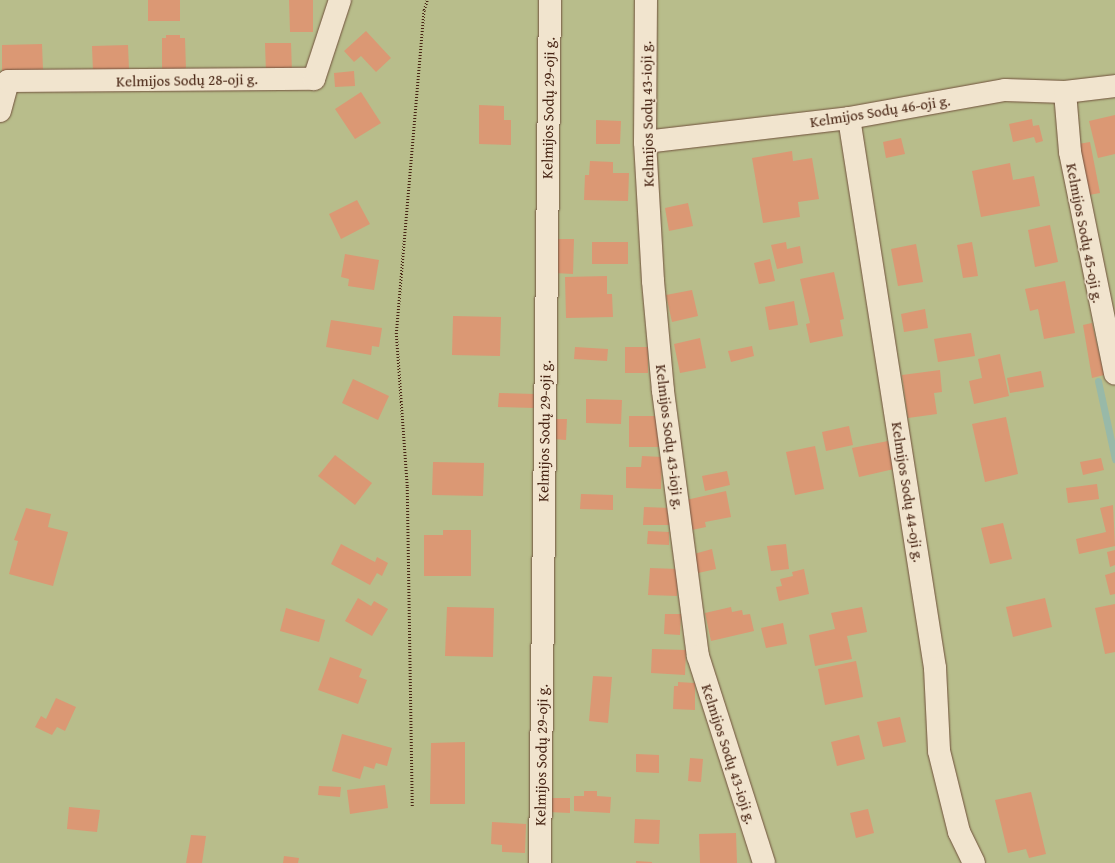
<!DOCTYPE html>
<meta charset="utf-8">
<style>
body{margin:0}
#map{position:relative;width:1115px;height:863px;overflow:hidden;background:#ead6b3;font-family:"Gentium Book Plus",serif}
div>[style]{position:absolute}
.green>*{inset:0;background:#b8bd8b}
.stream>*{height:7px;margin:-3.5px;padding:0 3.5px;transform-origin:3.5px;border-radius:3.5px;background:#98b9a8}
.building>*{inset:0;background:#db9874}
.path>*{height:2.5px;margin-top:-1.25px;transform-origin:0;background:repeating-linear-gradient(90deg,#482514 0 1px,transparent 0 3px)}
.roads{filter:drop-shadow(0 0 1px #70513c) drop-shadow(0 0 1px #70513c)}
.minor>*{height:22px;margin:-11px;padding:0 11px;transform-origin:11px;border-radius:11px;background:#f1e4ce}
span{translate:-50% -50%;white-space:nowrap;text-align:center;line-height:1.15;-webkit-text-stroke:3px #f1e4ce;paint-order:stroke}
.street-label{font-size:15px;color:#482514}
</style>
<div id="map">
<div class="green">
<i style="clip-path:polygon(0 0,1115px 0,1115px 863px,0 863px)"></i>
</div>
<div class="stream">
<i style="left:1098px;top:381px;width:80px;rotate:77.7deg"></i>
</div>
<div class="building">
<i style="clip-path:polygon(148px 0,180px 0,180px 21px,148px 21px)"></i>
<i style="clip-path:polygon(289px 0,313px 0,313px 32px,290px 32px)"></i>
<i style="clip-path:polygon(366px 31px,391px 58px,376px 72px,361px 56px,354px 62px,344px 51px)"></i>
<i style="clip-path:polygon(166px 35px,180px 35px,180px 38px,185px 38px,186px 70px,162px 70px,162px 38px,166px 38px)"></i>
<i style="clip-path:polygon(265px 43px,291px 43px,292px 72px,266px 73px)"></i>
<i style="clip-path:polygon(42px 44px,43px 70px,2px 71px,2px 45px)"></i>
<i style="clip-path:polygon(128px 45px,129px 70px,93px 72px,92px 46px)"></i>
<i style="clip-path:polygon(354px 71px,355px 86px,335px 87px,334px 73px)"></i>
<i style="clip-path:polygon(361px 92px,381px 123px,355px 139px,335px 109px)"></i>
<i style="clip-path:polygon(479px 105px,504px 106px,504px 120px,511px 120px,511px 145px,479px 144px)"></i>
<i style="clip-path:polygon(1115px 115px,1115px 154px,1098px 158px,1089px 121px)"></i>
<i style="clip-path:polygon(1032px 119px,1033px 126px,1039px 125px,1043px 141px,1036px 143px,1034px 137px,1013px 142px,1009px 124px)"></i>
<i style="clip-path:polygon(596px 120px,621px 121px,620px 144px,596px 144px)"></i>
<i style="clip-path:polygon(901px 138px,905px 154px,886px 158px,883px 142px)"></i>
<i style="clip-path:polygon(1090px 142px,1100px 193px,1089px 195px,1078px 144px)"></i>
<i style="clip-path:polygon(792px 151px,793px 161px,812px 158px,819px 199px,798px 202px,800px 217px,763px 223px,752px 158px)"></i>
<i style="clip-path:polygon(590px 161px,613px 162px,613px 173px,629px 173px,628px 201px,584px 200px,585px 175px,589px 175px)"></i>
<i style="clip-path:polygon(1010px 163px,1013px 180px,1034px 176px,1040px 206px,981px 217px,972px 171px)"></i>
<i style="clip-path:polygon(357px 200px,370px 224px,341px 239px,329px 214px)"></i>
<i style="clip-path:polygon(688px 203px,693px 226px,669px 231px,665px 208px)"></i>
<i style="clip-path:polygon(1050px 225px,1058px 262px,1035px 267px,1028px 230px)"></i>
<i style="clip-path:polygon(556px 239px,574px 239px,573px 274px,555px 273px)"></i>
<i style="clip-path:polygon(592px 242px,628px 242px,628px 264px,592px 264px)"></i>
<i style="clip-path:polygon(786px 242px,787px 249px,800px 246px,803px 263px,777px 269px,771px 245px)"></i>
<i style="clip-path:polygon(972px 242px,978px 276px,963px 278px,957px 245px)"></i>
<i style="clip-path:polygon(916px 244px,923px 282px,898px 286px,891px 249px)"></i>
<i style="clip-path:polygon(345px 254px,379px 260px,374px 290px,348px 286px,349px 279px,341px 277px)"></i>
<i style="clip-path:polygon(770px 259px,775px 281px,759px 284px,754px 263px)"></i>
<i style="clip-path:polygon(834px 272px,844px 319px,840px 320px,843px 336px,810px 343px,806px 324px,810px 323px,800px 279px)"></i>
<i style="clip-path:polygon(607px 276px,607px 294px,612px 294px,613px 317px,566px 318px,565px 277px)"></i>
<i style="clip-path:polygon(1065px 281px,1075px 333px,1044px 339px,1038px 309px,1030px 311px,1025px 289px)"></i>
<i style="clip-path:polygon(692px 290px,698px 316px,672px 322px,666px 295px)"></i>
<i style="clip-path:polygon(794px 301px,798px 325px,769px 330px,765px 307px)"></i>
<i style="clip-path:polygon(925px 309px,928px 328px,904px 332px,901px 314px)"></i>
<i style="clip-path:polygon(453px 316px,501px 317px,500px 356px,452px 355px)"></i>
<i style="clip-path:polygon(331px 320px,382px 328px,379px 347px,372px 346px,371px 355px,326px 347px)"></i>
<i style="clip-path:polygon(1092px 323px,1104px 375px,1092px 378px,1083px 325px)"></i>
<i style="clip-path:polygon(971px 333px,975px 356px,938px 362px,934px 339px)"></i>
<i style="clip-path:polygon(700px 338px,706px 368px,680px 373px,674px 344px)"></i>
<i style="clip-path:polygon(752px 346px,754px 356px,731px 362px,728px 351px)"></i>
<i style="clip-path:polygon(575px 347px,608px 349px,607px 361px,574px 359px)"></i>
<i style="clip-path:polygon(625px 347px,648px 347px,648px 373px,625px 373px)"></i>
<i style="clip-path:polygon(1000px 354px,1009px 396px,974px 404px,969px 381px,982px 378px,978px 359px)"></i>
<i style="clip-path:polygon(940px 370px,942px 392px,934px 393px,937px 414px,908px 418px,902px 375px)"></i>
<i style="clip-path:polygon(1041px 371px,1044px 387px,1010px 393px,1007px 378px)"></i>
<i style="clip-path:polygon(353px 379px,389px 396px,378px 420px,342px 403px)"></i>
<i style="clip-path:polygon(499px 393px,535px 394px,534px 408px,498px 407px)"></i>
<i style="clip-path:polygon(586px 399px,622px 400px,621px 424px,586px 423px)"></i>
<i style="clip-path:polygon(629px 416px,661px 416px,661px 447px,629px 447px)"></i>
<i style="clip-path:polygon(1006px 417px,1018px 474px,985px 482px,972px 424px)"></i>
<i style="clip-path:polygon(554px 419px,567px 419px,566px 440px,554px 439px)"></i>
<i style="clip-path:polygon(849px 426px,853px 445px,826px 451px,822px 432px)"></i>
<i style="clip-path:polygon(888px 441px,894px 469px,859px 477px,852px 448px)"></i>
<i style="clip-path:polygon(815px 446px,824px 489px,795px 495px,786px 452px)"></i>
<i style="clip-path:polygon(335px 455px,372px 483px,355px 505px,318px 476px)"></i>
<i style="clip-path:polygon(642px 456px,662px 457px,661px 489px,626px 488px,626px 467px,641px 467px)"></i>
<i style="clip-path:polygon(1101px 458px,1104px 470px,1083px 475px,1080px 462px)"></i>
<i style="clip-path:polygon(433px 462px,484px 463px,483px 496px,432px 495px)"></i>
<i style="clip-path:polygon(727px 471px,730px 485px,705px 491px,702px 476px)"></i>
<i style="clip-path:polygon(1097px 484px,1099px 499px,1068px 503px,1066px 488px)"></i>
<i style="clip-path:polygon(726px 491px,731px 517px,705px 522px,706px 527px,692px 530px,686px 500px)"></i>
<i style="clip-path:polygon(581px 494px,613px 495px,613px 510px,580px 509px)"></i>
<i style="clip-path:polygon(1113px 505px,1115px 546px,1079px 554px,1076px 539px,1106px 532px,1100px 508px)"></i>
<i style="clip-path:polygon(644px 507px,670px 508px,669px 525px,643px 525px)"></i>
<i style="clip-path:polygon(26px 508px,51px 514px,48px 527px,68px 532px,53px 586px,9px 574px,18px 541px,14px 540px)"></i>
<i style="clip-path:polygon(1003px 523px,1012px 559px,990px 564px,981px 528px)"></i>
<i style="clip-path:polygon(443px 530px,471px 530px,471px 576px,424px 576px,424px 535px,443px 535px)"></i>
<i style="clip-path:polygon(648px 531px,669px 532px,669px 545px,647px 544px)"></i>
<i style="clip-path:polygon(341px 544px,375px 562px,377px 557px,388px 563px,382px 576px,377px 573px,370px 585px,331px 564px)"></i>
<i style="clip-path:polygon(786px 544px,789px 569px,771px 571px,767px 546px)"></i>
<i style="clip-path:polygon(712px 549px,716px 569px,698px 573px,694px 554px)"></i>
<i style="clip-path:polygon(1115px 550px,1115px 565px,1110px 567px,1107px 552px)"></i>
<i style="clip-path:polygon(650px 568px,678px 569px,677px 596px,648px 595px)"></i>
<i style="clip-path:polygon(804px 569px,809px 594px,779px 601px,776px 587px,782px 586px,780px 579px,793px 576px,792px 572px)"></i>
<i style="clip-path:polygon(1115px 572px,1115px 594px,1110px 595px,1105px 575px)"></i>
<i style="clip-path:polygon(358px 598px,371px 606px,374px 601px,388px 609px,372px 636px,345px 621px)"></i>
<i style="clip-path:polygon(1045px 598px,1052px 627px,1013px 637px,1006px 607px)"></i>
<i style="clip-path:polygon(1115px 604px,1115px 652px,1105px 654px,1095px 608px)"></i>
<i style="clip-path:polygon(447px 607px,494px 608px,493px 657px,445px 656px)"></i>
<i style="clip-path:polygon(731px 607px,732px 612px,742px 610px,743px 615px,750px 614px,754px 631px,711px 641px,705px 613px)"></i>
<i style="clip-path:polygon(862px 607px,867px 632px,847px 636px,852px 659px,815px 666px,809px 635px,835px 629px,831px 613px)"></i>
<i style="clip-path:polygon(286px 608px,325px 620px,319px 642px,280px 631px)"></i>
<i style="clip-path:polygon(665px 614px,681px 614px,680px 635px,664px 634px)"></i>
<i style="clip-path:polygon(783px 623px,787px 644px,766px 648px,761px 628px)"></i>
<i style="clip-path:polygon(652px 649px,686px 650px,685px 675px,651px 673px)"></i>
<i style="clip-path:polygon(330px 657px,362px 669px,359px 677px,367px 680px,358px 704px,318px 690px)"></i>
<i style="clip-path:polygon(856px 661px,863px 697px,825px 705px,818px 669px)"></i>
<i style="clip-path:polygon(593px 676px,612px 677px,608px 723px,589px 721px)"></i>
<i style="clip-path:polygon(678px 682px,695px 683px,695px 710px,673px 709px,674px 686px,678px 686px)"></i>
<i style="clip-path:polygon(56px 698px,76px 707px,65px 731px,57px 727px,52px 735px,35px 727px,41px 716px,46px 719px)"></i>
<i style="clip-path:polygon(900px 717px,906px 742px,883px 747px,877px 722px)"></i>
<i style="clip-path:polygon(342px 734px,392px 748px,387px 766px,376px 763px,374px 769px,364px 766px,360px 779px,332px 771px)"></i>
<i style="clip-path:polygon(859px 735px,865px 759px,837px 766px,831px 742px)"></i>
<i style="clip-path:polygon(465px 742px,465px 804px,430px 804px,431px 743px)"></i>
<i style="clip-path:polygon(636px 754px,659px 755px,659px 773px,636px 772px)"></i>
<i style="clip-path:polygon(690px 758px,703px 759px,701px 782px,688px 781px)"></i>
<i style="clip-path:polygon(385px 785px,388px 808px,350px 814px,347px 790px)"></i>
<i style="clip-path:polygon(319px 786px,341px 787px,340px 797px,318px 795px)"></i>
<i style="clip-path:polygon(584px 791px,597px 791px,597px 796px,611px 797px,610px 813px,574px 811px,574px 796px,584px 796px)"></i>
<i style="clip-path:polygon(1031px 792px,1046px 854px,1029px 858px,1026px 849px,1008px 853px,995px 800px)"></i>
<i style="clip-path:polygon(548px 798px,570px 798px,570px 813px,548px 812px)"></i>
<i style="clip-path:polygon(69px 807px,100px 810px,97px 832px,67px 829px)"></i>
<i style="clip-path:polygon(868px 809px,874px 833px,856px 838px,850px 813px)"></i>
<i style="clip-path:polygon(635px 819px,660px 820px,659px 844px,634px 843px)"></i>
<i style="clip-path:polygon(492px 822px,526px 824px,525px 853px,502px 852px,502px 845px,491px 844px)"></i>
<i style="clip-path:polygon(736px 833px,737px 863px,700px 863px,699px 834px)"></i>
<i style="clip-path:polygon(191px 835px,206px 836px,202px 863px,186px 863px)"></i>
<i style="clip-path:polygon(284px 856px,299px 858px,298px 863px,283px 863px)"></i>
<i style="clip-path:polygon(636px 861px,652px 862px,652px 863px,636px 863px)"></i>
</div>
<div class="path">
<i style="left:412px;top:806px;width:320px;rotate:-90.9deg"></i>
<i style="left:407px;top:486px;width:152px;rotate:-94.1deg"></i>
<i style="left:396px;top:334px;width:325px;rotate:-85.1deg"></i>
<i style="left:424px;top:10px;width:10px;rotate:-73deg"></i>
</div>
<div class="roads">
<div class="minor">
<i style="left:646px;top:0;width:142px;rotate:90.4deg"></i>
<i style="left:645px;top:142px;width:139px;rotate:86.7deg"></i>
<i style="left:653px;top:281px;width:110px;rotate:84.8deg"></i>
<i style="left:663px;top:391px;width:267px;rotate:82.5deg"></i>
<i style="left:698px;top:656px;width:217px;rotate:72.3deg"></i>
<i style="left:1065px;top:92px;width:60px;rotate:85.2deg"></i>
<i style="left:1070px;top:152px;width:226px;rotate:78.5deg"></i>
<i style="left:0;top:111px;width:31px;rotate:-75deg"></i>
<i style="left:8px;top:81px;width:306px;rotate:-0.4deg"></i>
<i style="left:314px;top:79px;width:83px;rotate:-71.8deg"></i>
<i style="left:849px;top:118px;width:557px;rotate:81.11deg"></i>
<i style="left:935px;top:668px;width:83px;rotate:87.2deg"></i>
<i style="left:939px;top:751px;width:83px;rotate:76.1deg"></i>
<i style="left:959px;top:832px;width:34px;rotate:64deg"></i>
<i style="left:645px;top:142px;width:205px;rotate:-6.7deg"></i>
<i style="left:849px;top:118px;width:158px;rotate:-10.2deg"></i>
<i style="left:1005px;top:90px;width:60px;rotate:1.9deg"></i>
<i style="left:1065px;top:92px;width:50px;rotate:-6.8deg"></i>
<i style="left:540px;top:863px;width:863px;rotate:-89.34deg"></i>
</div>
</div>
<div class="street-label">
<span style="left:187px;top:80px;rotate:-1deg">Kelmijos Sodų 28-oji g.</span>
<span style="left:548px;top:108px;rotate:-89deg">Kelmijos Sodų 29-oji g.</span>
<span style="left:880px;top:111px;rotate:-9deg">Kelmijos Sodų 46-oji g.</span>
<span style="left:647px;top:114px;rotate:-91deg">Kelmijos Sodų 43-ioji g.</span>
<span style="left:1085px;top:233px;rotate:79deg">Kelmijos Sodų 45-oji g.</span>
<span style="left:544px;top:431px;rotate:-89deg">Kelmijos Sodų 29-oji g.</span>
<span style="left:670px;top:437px;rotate:83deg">Kelmijos Sodų 43-ioji g.</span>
<span style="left:908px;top:492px;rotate:81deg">Kelmijos Sodų 44-oji g.</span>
<span style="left:729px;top:754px;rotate:72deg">Kelmijos Sodų 43-ioji g.</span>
<span style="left:541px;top:755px;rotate:-89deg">Kelmijos Sodų 29-oji g.</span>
</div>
</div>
